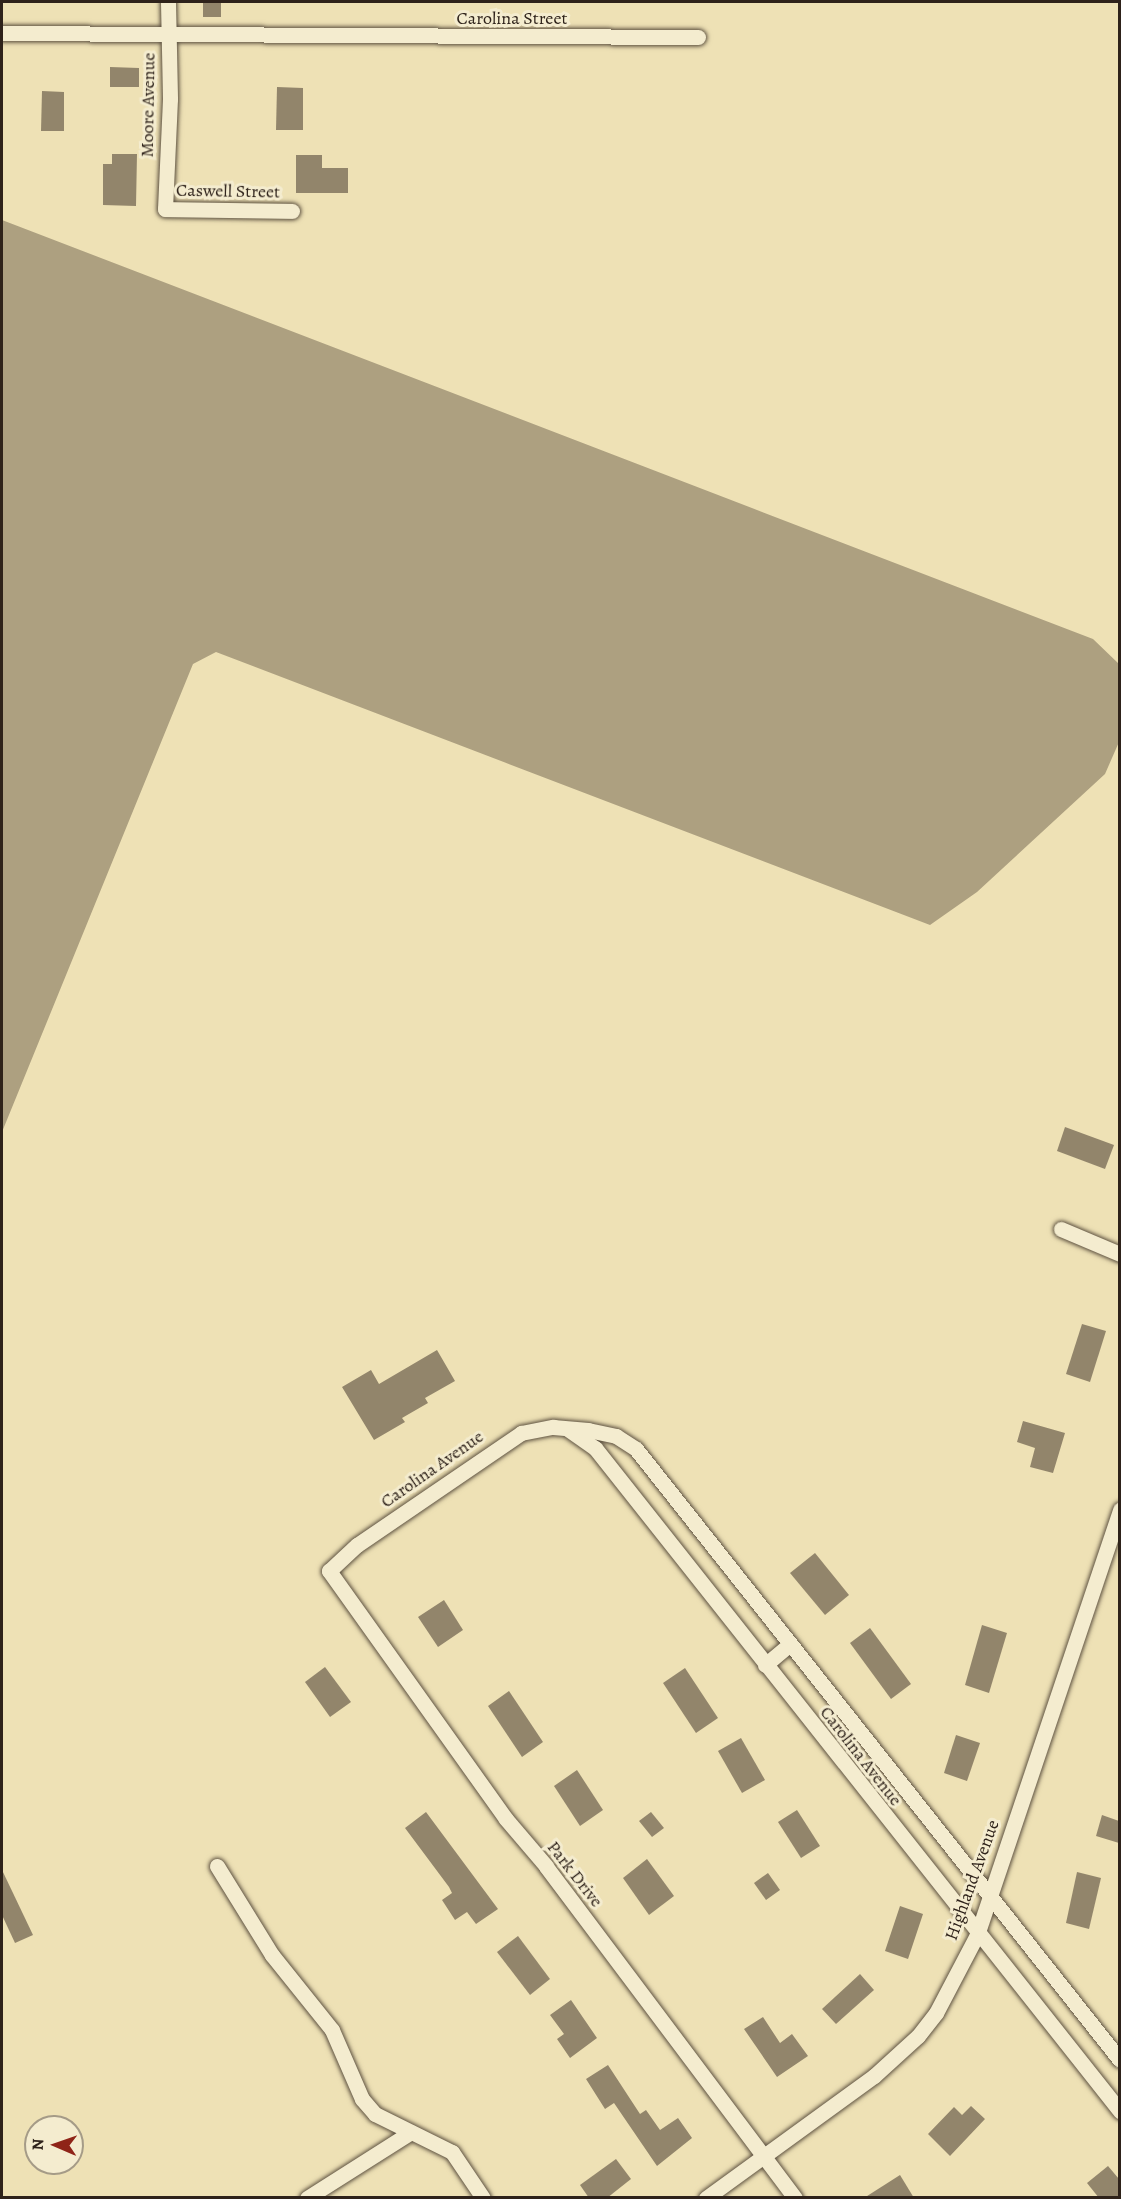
<!DOCTYPE html>
<style>
body{margin:0}
#map{position:relative;width:1121px;height:2199px;overflow:hidden;background:#eee1b5;font-family:Alegreya,serif}
div>[style]{position:absolute}
.water>*{inset:0;background:#ada080}
.building>*{inset:0;background:#92856b}
.roads{filter:drop-shadow(0 0 2px #5e5241) drop-shadow(0 0 2px #5e5241)}
.street>*{height:15px;margin:-7.5px;padding:0 7.5px;transform-origin:7.5px;border-radius:7.5px;background:#f4eccf}
span{translate:-50% -50%;white-space:nowrap;text-align:center;line-height:1.15;-webkit-text-stroke:6px #f4eccf;paint-order:stroke}
.street-label{font-size:18px;color:#2e221a}
.frame{position:absolute;inset:0;border:3px solid #2e221a;pointer-events:none}
.north{position:absolute;left:24px;top:2115px;width:60px;height:60px;box-sizing:border-box;background:#f4eccf;border:2px solid #a59b87;border-radius:50%;rotate:272deg;font-size:16px;font-weight:700;line-height:24px;text-align:center;color:#2e221a}
.north::after{content:'';display:block;margin:auto;width:21px;height:27px;background:#8f2418;clip-path:polygon(50% 0,100% 100%,50% 72%,0 100%)}
</style>
<div id="map">
<div class="water">
<i style="clip-path:polygon(2px 220px,1093px 639px,1119px 664px,1119px 742px,1105px 774px,977px 892px,930px 925px,216px 652px,193px 664px,2px 1132px)"></i>
</div>
<div class="building">
<i style="clip-path:polygon(203px 2px,221px 2px,221px 17px,203px 17px)"></i>
<i style="clip-path:polygon(110px 67px,139px 68px,139px 87px,110px 87px)"></i>
<i style="clip-path:polygon(277px 87px,303px 88px,303px 130px,276px 130px)"></i>
<i style="clip-path:polygon(42px 91px,64px 92px,64px 131px,41px 131px)"></i>
<i style="clip-path:polygon(112px 154px,137px 154px,136px 206px,103px 205px,103px 164px,112px 164px)"></i>
<i style="clip-path:polygon(296px 155px,322px 155px,322px 168px,348px 168px,348px 193px,296px 193px)"></i>
<i style="clip-path:polygon(1065px 1127px,1114px 1145px,1105px 1169px,1057px 1151px)"></i>
<i style="clip-path:polygon(1082px 1324px,1106px 1331px,1090px 1382px,1066px 1374px)"></i>
<i style="clip-path:polygon(437px 1350px,455px 1381px,425px 1398px,428px 1403px,402px 1418px,405px 1422px,374px 1440px,342px 1387px,371px 1370px,379px 1384px)"></i>
<i style="clip-path:polygon(1023px 1421px,1065px 1433px,1053px 1473px,1030px 1467px,1035px 1448px,1017px 1442px)"></i>
<i style="clip-path:polygon(815px 1553px,849px 1595px,825px 1615px,790px 1573px)"></i>
<i style="clip-path:polygon(444px 1600px,463px 1630px,438px 1647px,418px 1617px)"></i>
<i style="clip-path:polygon(982px 1625px,1007px 1633px,989px 1693px,965px 1685px)"></i>
<i style="clip-path:polygon(870px 1628px,911px 1684px,891px 1699px,850px 1643px)"></i>
<i style="clip-path:polygon(325px 1667px,351px 1702px,330px 1717px,305px 1682px)"></i>
<i style="clip-path:polygon(685px 1668px,718px 1718px,696px 1733px,663px 1683px)"></i>
<i style="clip-path:polygon(509px 1691px,543px 1742px,522px 1757px,488px 1706px)"></i>
<i style="clip-path:polygon(956px 1735px,980px 1743px,967px 1781px,944px 1773px)"></i>
<i style="clip-path:polygon(741px 1738px,765px 1780px,742px 1793px,718px 1751px)"></i>
<i style="clip-path:polygon(577px 1770px,603px 1810px,580px 1826px,554px 1786px)"></i>
<i style="clip-path:polygon(797px 1810px,820px 1846px,801px 1858px,778px 1822px)"></i>
<i style="clip-path:polygon(426px 1812px,498px 1909px,476px 1924px,467px 1912px,455px 1920px,442px 1900px,452px 1893px,449px 1887px,405px 1828px)"></i>
<i style="clip-path:polygon(651px 1812px,664px 1828px,652px 1837px,639px 1821px)"></i>
<i style="clip-path:polygon(1102px 1815px,1119px 1821px,1119px 1843px,1096px 1836px)"></i>
<i style="clip-path:polygon(647px 1859px,674px 1896px,649px 1915px,623px 1878px)"></i>
<i style="clip-path:polygon(2px 1870px,33px 1935px,15px 1943px,2px 1915px)"></i>
<i style="clip-path:polygon(1077px 1872px,1101px 1878px,1089px 1929px,1066px 1923px)"></i>
<i style="clip-path:polygon(768px 1873px,780px 1890px,766px 1900px,754px 1883px)"></i>
<i style="clip-path:polygon(900px 1906px,923px 1914px,908px 1959px,885px 1951px)"></i>
<i style="clip-path:polygon(518px 1936px,550px 1979px,530px 1995px,497px 1952px)"></i>
<i style="clip-path:polygon(860px 1974px,874px 1990px,836px 2024px,822px 2009px)"></i>
<i style="clip-path:polygon(571px 2000px,597px 2038px,570px 2058px,557px 2039px,564px 2034px,550px 2015px)"></i>
<i style="clip-path:polygon(763px 2017px,780px 2043px,792px 2034px,808px 2056px,777px 2077px,744px 2029px)"></i>
<i style="clip-path:polygon(608px 2065px,640px 2114px,646px 2110px,660px 2130px,678px 2118px,692px 2138px,657px 2166px,614px 2103px,605px 2109px,586px 2079px)"></i>
<i style="clip-path:polygon(971px 2106px,985px 2119px,950px 2156px,928px 2134px,954px 2107px,962px 2115px)"></i>
<i style="clip-path:polygon(616px 2159px,631px 2179px,607px 2198px,589px 2198px,580px 2185px)"></i>
<i style="clip-path:polygon(1108px 2166px,1119px 2179px,1119px 2198px,1099px 2198px,1087px 2183px)"></i>
<i style="clip-path:polygon(900px 2175px,914px 2198px,864px 2198px)"></i>
</div>
<div class="roads">
<div class="street">
<i style="left:168px;top:2px;width:97px;rotate:88.8deg"></i>
<i style="left:170px;top:99px;width:110px;rotate:92.6deg"></i>
<i style="left:165px;top:209px;width:127px;rotate:0.9deg"></i>
<i style="left:2px;top:33px;width:696px;rotate:0.33deg"></i>
<i style="left:1061px;top:1229px;width:64px;rotate:23deg"></i>
<i style="left:569px;top:1430px;width:32px;rotate:35deg"></i>
<i style="left:595px;top:1448px;width:846px;rotate:51.63deg"></i>
<i style="left:765px;top:1665px;width:33px;rotate:-40deg"></i>
<i style="left:217px;top:1866px;width:105px;rotate:58.3deg"></i>
<i style="left:272px;top:1955px;width:96px;rotate:51.3deg"></i>
<i style="left:332px;top:2030px;width:75px;rotate:66.5deg"></i>
<i style="left:362px;top:2099px;width:20px;rotate:49deg"></i>
<i style="left:375px;top:2114px;width:86px;rotate:26.3deg"></i>
<i style="left:452px;top:2152px;width:55px;rotate:56deg"></i>
<i style="left:307px;top:2198px;width:123px;rotate:-32.4deg"></i>
<i style="left:706px;top:2198px;width:208px;rotate:-36deg"></i>
<i style="left:874px;top:2076px;width:59px;rotate:-42.3deg"></i>
<i style="left:918px;top:2036px;width:29px;rotate:-52deg"></i>
<i style="left:936px;top:2013px;width:88px;rotate:-62.3deg"></i>
<i style="left:977px;top:1935px;width:449px;rotate:-71.4deg"></i>
<i style="left:795px;top:2198px;width:415px;rotate:-126.9deg"></i>
<i style="left:546px;top:1866px;width:62px;rotate:-130.4deg"></i>
<i style="left:506px;top:1819px;width:305px;rotate:-125.5deg"></i>
<i style="left:329px;top:1571px;width:38px;rotate:-43deg"></i>
<i style="left:357px;top:1545px;width:199px;rotate:-34.3deg"></i>
<i style="left:521px;top:1433px;width:33px;rotate:-11deg"></i>
<i style="left:553px;top:1427px;width:35px;rotate:5deg"></i>
<i style="left:588px;top:1430px;width:29px;rotate:12deg"></i>
<i style="left:616px;top:1436px;width:24px;rotate:33deg"></i>
<i style="left:636px;top:1449px;width:779px;rotate:51.62deg"></i>
</div>
</div>
<div class="street-label">
<span style="left:512px;top:18px">Carolina Street</span>
<span style="left:148px;top:105px;rotate:-89deg">Moore Avenue</span>
<span style="left:228px;top:191px;rotate:1deg">Caswell Street</span>
<span style="left:432px;top:1469px;rotate:-35deg">Carolina Avenue</span>
<span style="left:861px;top:1756px;rotate:52deg">Carolina Avenue</span>
<span style="left:575px;top:1874px;rotate:52deg">Park Drive</span>
<span style="left:972px;top:1880px;rotate:-70deg">Highland Avenue</span>
</div>
<div class="frame"></div>
<div class="north">N</div>
</div>
